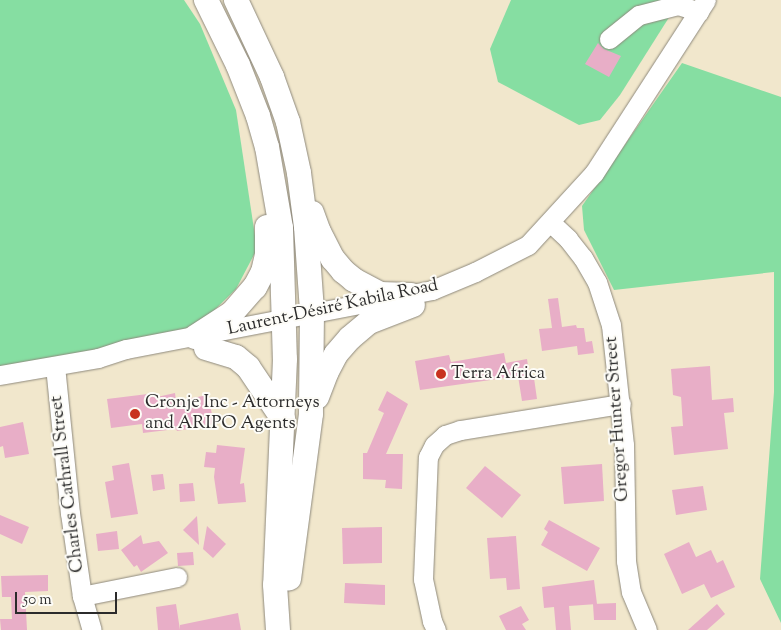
<!DOCTYPE html>
<meta charset="utf-8">
<style>
body{margin:0}
#map{position:relative;width:781px;height:630px;overflow:hidden;background:#f1e7cc;font-family:"Sorts Mill Goudy",serif}
div>[style]{position:absolute}
.green>*{inset:0;background:#86dea2}
.building>*{inset:0;background:#e8aec7}
.roads{filter:drop-shadow(0 0 1px #8e897c) drop-shadow(0 0 1px #8e897c)}
.minor>*{height:19px;margin:-9.5px;padding:0 9.5px;transform-origin:9.5px;border-radius:9.5px;background:#fff}
.major>*{height:24px;margin:-12px;padding:0 12px;transform-origin:12px;border-radius:12px;background:#fff}
.dots>*{width:14px;height:14px;translate:-50% -50%;box-sizing:border-box;border:2px solid #fdfcf7;border-radius:50%}
span{translate:-50% -50%;white-space:nowrap;text-align:center;line-height:1.15;-webkit-text-stroke:4px #fdfcf7;paint-order:stroke}
.street-label{font-size:18px;color:#2b2b2b}
.poi-label{font-size:18px;color:#2b2b2b}
.left{translate:0 -50%;text-align:left}
.scale{position:absolute;left:15px;top:592px;width:102px;height:22px;box-sizing:border-box;border:2px solid #2b2b2b;border-top:0;padding-left:6px;font-size:15px;line-height:18px;white-space:nowrap;color:#2b2b2b;-webkit-text-stroke:4px #fdfcf7;paint-order:stroke}
</style>
<div id="map">
<div class="green">
<i style="clip-path:polygon(0 0,184px 0,200px 24px,236px 110px,257px 249px,236px 289px,193px 331px,0 372px)"></i>
<i style="clip-path:polygon(511px 0,680px 0,620px 95px,600px 120px,579px 125px,498px 82px,490px 49px)"></i>
<i style="clip-path:polygon(682px 63px,781px 97px,781px 623px,760px 579px,774px 392px,774px 272px,614px 290px,584px 230px,582px 206px)"></i>
</div>
<div class="building">
<i style="clip-path:polygon(598px 43px,604px 49px,621px 56px,609px 77px,585px 64px)"></i>
<i style="clip-path:polygon(558px 298px,562px 327px,576px 325px,577px 328px,584px 328px,586px 342px,592px 341px,594px 353px,578px 355px,577px 346px,542px 351px,539px 329px,552px 328px,548px 299px)"></i>
<i style="clip-path:polygon(504px 353px,506px 363px,527px 359px,530px 379px,534px 378px,537px 399px,522px 401px,518px 376px,420px 390px,415px 361px,449px 355px,451px 362px)"></i>
<i style="clip-path:polygon(710px 366px,712px 400px,733px 398px,734px 412px,724px 413px,728px 449px,674px 455px,671px 427px,683px 426px,681px 397px,673px 395px,671px 369px)"></i>
<i style="clip-path:polygon(387px 391px,408px 404px,386px 454px,403px 454px,402px 489px,385px 488px,386px 480px,363px 479px,363px 453px,367px 453px,384px 413px,378px 410px)"></i>
<i style="clip-path:polygon(156px 393px,157px 397px,175px 393px,176px 401px,208px 395px,214px 424px,177px 431px,176px 429px,143px 433px,142px 424px,111px 428px,107px 399px)"></i>
<i style="clip-path:polygon(23px 422px,29px 454px,5px 458px,3px 446px,0 447px,0 427px)"></i>
<i style="clip-path:polygon(217px 445px,245px 448px,240px 484px,244px 483px,246px 502px,218px 504px,214px 477px,215px 468px,204px 467px,206px 452px,216px 453px)"></i>
<i style="clip-path:polygon(129px 463px,138px 514px,111px 518px,105px 482px,114px 480px,112px 466px)"></i>
<i style="clip-path:polygon(602px 464px,604px 501px,564px 504px,561px 467px)"></i>
<i style="clip-path:polygon(485px 466px,521px 495px,502px 518px,466px 488px)"></i>
<i style="clip-path:polygon(163px 474px,165px 489px,153px 491px,151px 475px)"></i>
<i style="clip-path:polygon(193px 483px,195px 501px,180px 502px,179px 484px)"></i>
<i style="clip-path:polygon(703px 486px,707px 510px,676px 515px,672px 490px)"></i>
<i style="clip-path:polygon(0 515px,29px 527px,22px 544px,0 534px)"></i>
<i style="clip-path:polygon(197px 516px,199px 545px,183px 530px)"></i>
<i style="clip-path:polygon(549px 520px,600px 548px,587px 571px,541px 545px,548px 532px,544px 529px)"></i>
<i style="clip-path:polygon(207px 526px,226px 544px,213px 558px,203px 549px)"></i>
<i style="clip-path:polygon(382px 527px,382px 563px,343px 564px,342px 528px)"></i>
<i style="clip-path:polygon(117px 531px,119px 549px,98px 551px,96px 534px)"></i>
<i style="clip-path:polygon(141px 535px,143px 544px,159px 541px,168px 553px,141px 572px,137px 565px,134px 567px,121px 550px)"></i>
<i style="clip-path:polygon(516px 536px,520px 589px,507px 590px,506px 578px,490px 579px,487px 538px)"></i>
<i style="clip-path:polygon(689px 542px,696px 557px,711px 550px,717px 563px,723px 560px,735px 587px,711px 598px,704px 584px,682px 594px,664px 554px)"></i>
<i style="clip-path:polygon(193px 552px,194px 565px,178px 566px,177px 553px)"></i>
<i style="clip-path:polygon(48px 575px,48px 591px,25px 592px,27px 630px,1px 630px,0 619px,12px 619px,11px 597px,2px 597px,1px 576px)"></i>
<i style="clip-path:polygon(594px 580px,597px 604px,569px 606px,571px 630px,556px 630px,554px 607px,544px 608px,542px 587px)"></i>
<i style="clip-path:polygon(345px 583px,385px 585px,385px 605px,344px 603px)"></i>
<i style="clip-path:polygon(616px 603px,616px 620px,594px 620px,593px 604px)"></i>
<i style="clip-path:polygon(176px 604px,180px 630px,158px 630px,156px 607px)"></i>
<i style="clip-path:polygon(717px 604px,725px 614px,707px 630px,688px 630px)"></i>
<i style="clip-path:polygon(521px 606px,529px 620px,522px 624px,526px 630px,506px 630px,499px 616px)"></i>
<i style="clip-path:polygon(238px 613px,241px 630px,180px 630px,180px 625px)"></i>
</div>
<div class="roads">
<div class="minor">
<i style="left:609px;top:39px;width:38px;rotate:-39deg"></i>
<i style="left:639px;top:15px;width:40px;rotate:-14.4deg"></i>
<i style="left:678px;top:5px;width:22px;rotate:18deg"></i>
<i style="left:550px;top:222px;width:25px;rotate:43deg"></i>
<i style="left:568px;top:239px;width:24px;rotate:52deg"></i>
<i style="left:583px;top:258px;width:28px;rotate:60deg"></i>
<i style="left:597px;top:282px;width:45px;rotate:72deg"></i>
<i style="left:611px;top:325px;width:121px;rotate:83.8deg"></i>
<i style="left:624px;top:445px;width:116px;rotate:89deg"></i>
<i style="left:626px;top:561px;width:31px;rotate:81deg"></i>
<i style="left:631px;top:592px;width:41px;rotate:67.2deg"></i>
<i style="left:55px;top:366px;width:148px;rotate:84.2deg"></i>
<i style="left:70px;top:513px;width:84px;rotate:81.8deg"></i>
<i style="left:82px;top:596px;width:35px;rotate:74deg"></i>
<i style="left:0;top:375px;width:99px;rotate:-9.8deg"></i>
<i style="left:98px;top:358px;width:29px;rotate:-18deg"></i>
<i style="left:126px;top:349px;width:312px;rotate:-10.9deg"></i>
<i style="left:432px;top:290px;width:47px;rotate:-22.7deg"></i>
<i style="left:475px;top:272px;width:59px;rotate:-27deg"></i>
<i style="left:528px;top:245px;width:98px;rotate:-47.5deg"></i>
<i style="left:594px;top:173px;width:206px;rotate:-57.1deg"></i>
<i style="left:82px;top:596px;width:97px;rotate:-11.3deg"></i>
<i style="left:436px;top:630px;width:10px;rotate:-114deg"></i>
<i style="left:432px;top:621px;width:43px;rotate:-102.1deg"></i>
<i style="left:423px;top:579px;width:122px;rotate:-87.7deg"></i>
<i style="left:428px;top:457px;width:13px;rotate:-63deg"></i>
<i style="left:434px;top:445px;width:15px;rotate:-42deg"></i>
<i style="left:445px;top:435px;width:16px;rotate:-18deg"></i>
<i style="left:460px;top:430px;width:163px;rotate:-9.2deg"></i>
</div>
<div class="major">
<i style="left:206px;top:0;width:72px;rotate:63.8deg"></i>
<i style="left:238px;top:65px;width:55px;rotate:68.6deg"></i>
<i style="left:258px;top:116px;width:32px;rotate:74deg"></i>
<i style="left:267px;top:147px;width:82px;rotate:80.2deg"></i>
<i style="left:281px;top:228px;width:131px;rotate:88.3deg"></i>
<i style="left:285px;top:359px;width:226px;rotate:92.5deg"></i>
<i style="left:275px;top:585px;width:45px;rotate:86.2deg"></i>
<i style="left:236px;top:0;width:85px;rotate:64.9deg"></i>
<i style="left:272px;top:77px;width:48px;rotate:70.4deg"></i>
<i style="left:288px;top:122px;width:52px;rotate:77.8deg"></i>
<i style="left:299px;top:173px;width:54px;rotate:82.6deg"></i>
<i style="left:306px;top:227px;width:84px;rotate:85.9deg"></i>
<i style="left:312px;top:311px;width:103px;rotate:90.6deg"></i>
<i style="left:311px;top:414px;width:166px;rotate:97.6deg"></i>
<i style="left:312px;top:213px;width:20px;rotate:70deg"></i>
<i style="left:319px;top:232px;width:30px;rotate:63deg"></i>
<i style="left:333px;top:259px;width:16px;rotate:50deg"></i>
<i style="left:343px;top:271px;width:14px;rotate:39deg"></i>
<i style="left:354px;top:280px;width:30px;rotate:28deg"></i>
<i style="left:380px;top:294px;width:31px;rotate:2deg"></i>
<i style="left:195px;top:337px;width:44px;rotate:-33deg"></i>
<i style="left:232px;top:313px;width:35px;rotate:-49deg"></i>
<i style="left:255px;top:287px;width:17px;rotate:-62deg"></i>
<i style="left:263px;top:272px;width:17px;rotate:-77deg"></i>
<i style="left:267px;top:255px;width:28px;rotate:-90deg"></i>
<i style="left:206px;top:348px;width:31px;rotate:17deg"></i>
<i style="left:236px;top:357px;width:16px;rotate:40deg"></i>
<i style="left:248px;top:367px;width:63px;rotate:56.1deg"></i>
<i style="left:317px;top:397px;width:26px;rotate:-69deg"></i>
<i style="left:326px;top:373px;width:21px;rotate:-62deg"></i>
<i style="left:336px;top:354px;width:21px;rotate:-49deg"></i>
<i style="left:350px;top:338px;width:25px;rotate:-40deg"></i>
<i style="left:369px;top:322px;width:47px;rotate:-21.1deg"></i>
</div>
</div>
<div class="dots">
<i style="left:441px;top:374px;background:#c8321e"></i>
<i style="left:135px;top:414px;background:#c8321e"></i>
</div>
<div class="street-label">
<span style="left:333px;top:308px;rotate:-12deg">Laurent-Désiré Kabila Road</span>
<span style="left:618px;top:419px;rotate:-94deg">Gregor Hunter Street</span>
<span style="left:68px;top:484px;rotate:-97deg">Charles Cathrall Street</span>
</div>
<div class="poi-label">
<span class="left" style="left:451px;top:374px">Terra Africa</span>
<span class="left" style="left:145px;top:414px">Cronje Inc - Attorneys<br>and ARIPO Agents</span>
</div>
<div class="scale">50 m</div>
</div>
